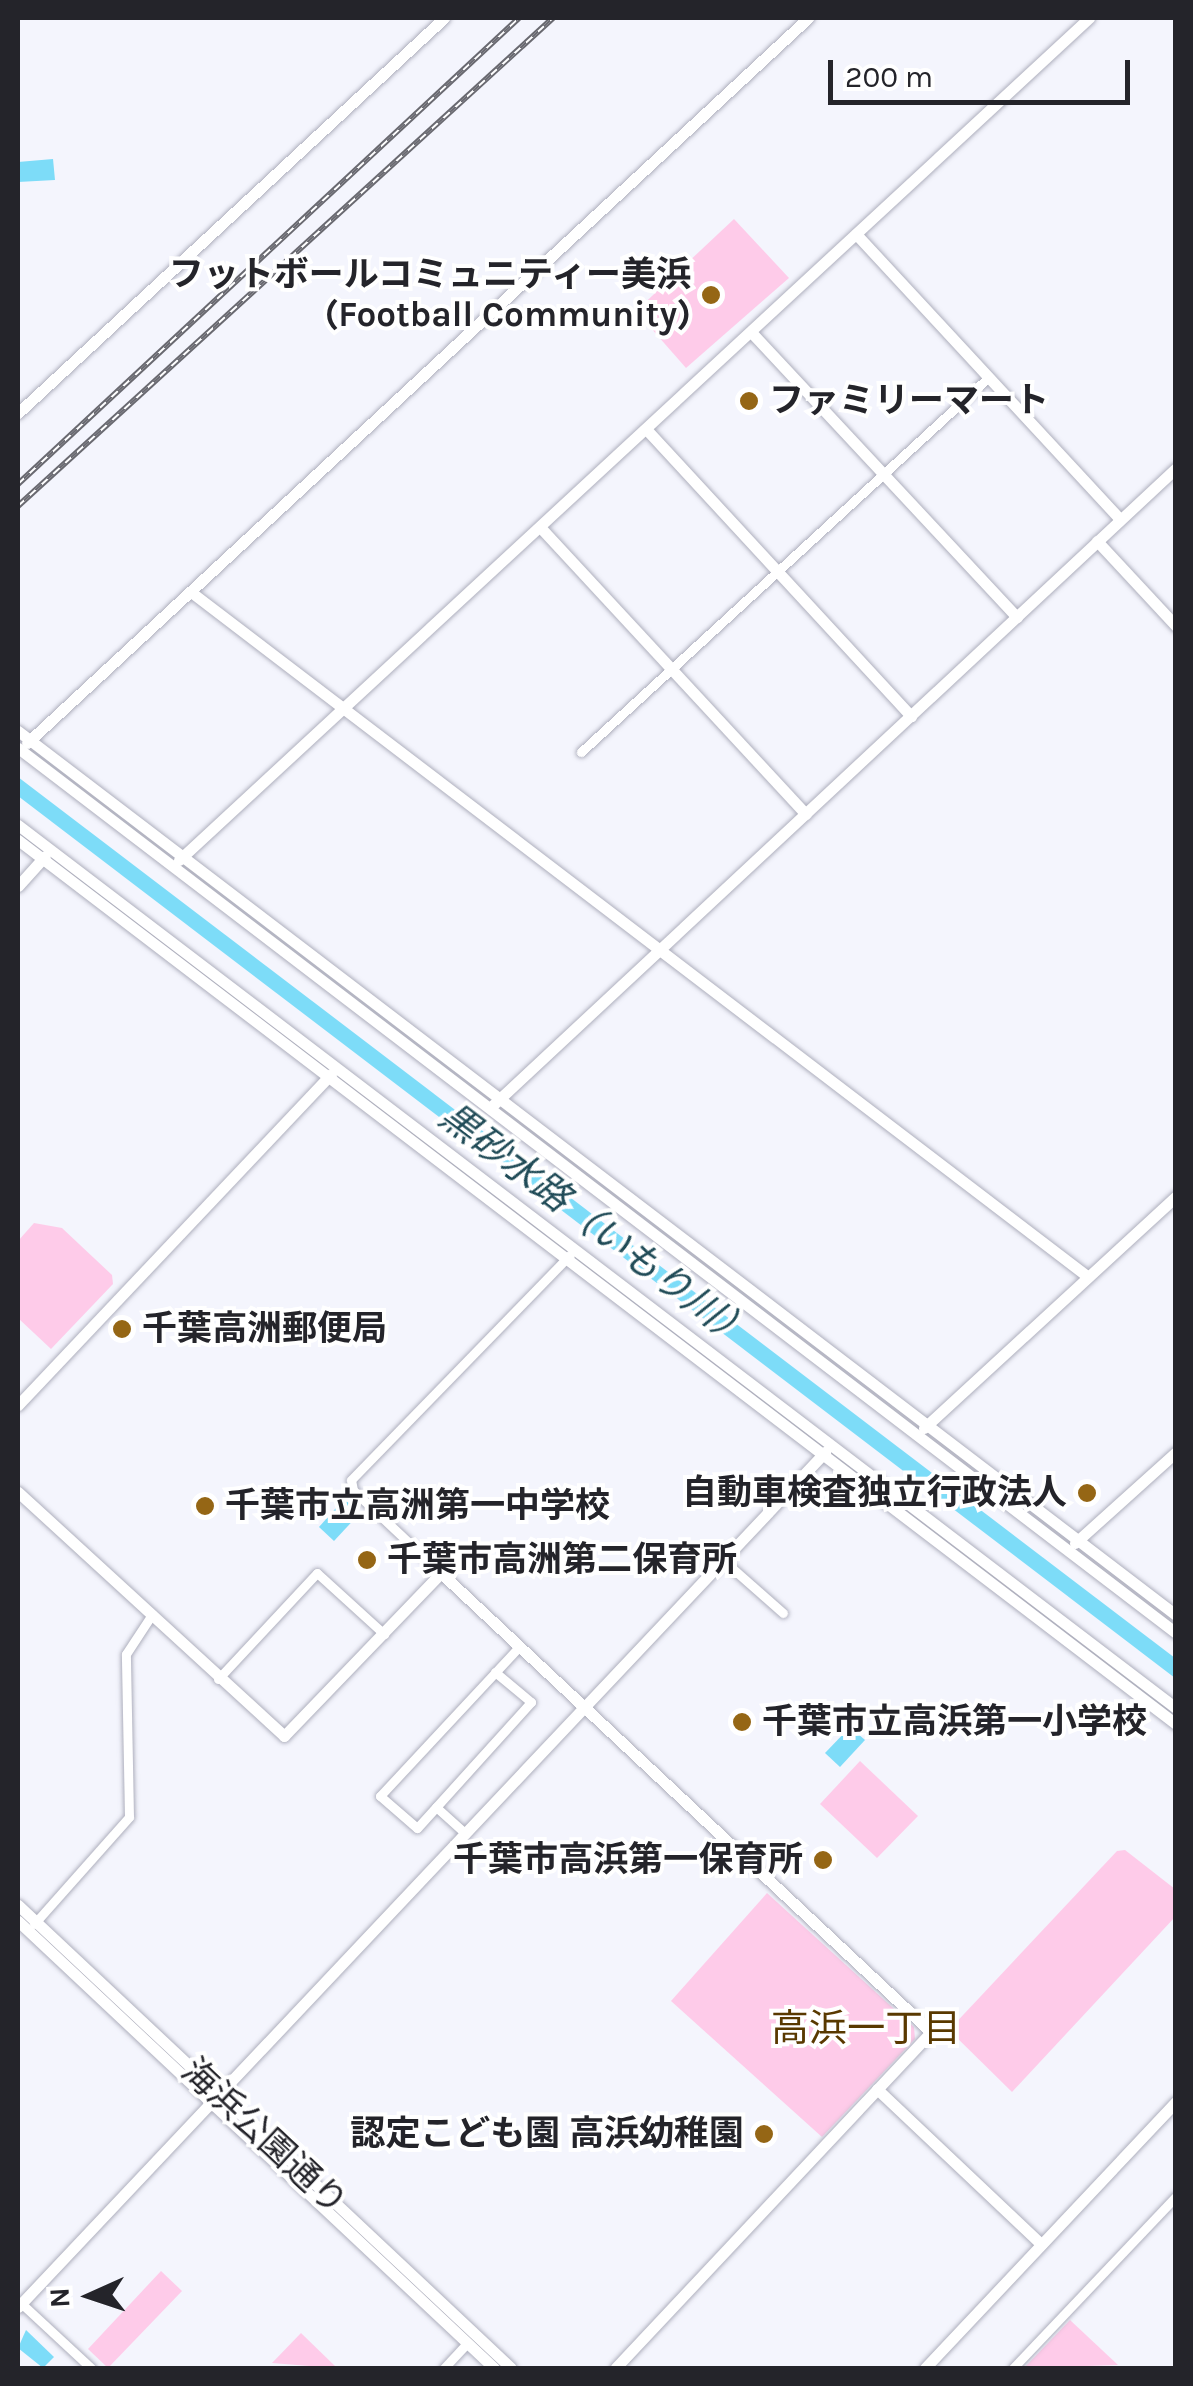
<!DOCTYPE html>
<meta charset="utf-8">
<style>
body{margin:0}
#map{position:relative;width:1193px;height:2386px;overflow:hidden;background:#f4f5fd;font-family:Karla,"Noto Sans JP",sans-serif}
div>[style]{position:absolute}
.green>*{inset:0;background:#fecbe9}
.water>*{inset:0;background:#7ddcf8}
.roads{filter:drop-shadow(0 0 2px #aeafbd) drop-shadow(0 0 2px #aeafbd)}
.minor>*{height:9px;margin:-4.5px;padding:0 4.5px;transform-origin:4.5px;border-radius:4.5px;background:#fff}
.tertiary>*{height:11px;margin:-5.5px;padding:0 5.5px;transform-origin:5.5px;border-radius:5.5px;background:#fff}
.rail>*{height:6px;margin-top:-3px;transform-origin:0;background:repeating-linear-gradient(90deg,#fff 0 8px,#696970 0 16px);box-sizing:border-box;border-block:2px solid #696970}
.dots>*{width:28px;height:28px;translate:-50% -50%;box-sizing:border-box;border:5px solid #fff;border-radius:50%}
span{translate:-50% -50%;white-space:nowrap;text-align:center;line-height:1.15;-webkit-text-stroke:8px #fff;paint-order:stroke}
.poi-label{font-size:35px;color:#24242a;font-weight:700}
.right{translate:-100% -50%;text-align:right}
.left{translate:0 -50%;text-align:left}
.street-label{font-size:35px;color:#24242a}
.water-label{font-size:38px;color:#204b57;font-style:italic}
.neighbourhood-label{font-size:38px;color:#593900}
.frame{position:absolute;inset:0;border:20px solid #24242a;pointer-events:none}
.north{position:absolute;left:40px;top:2246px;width:100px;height:100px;-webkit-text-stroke:8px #fff;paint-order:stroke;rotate:267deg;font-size:28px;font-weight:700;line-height:40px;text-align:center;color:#24242a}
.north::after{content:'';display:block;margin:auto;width:35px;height:45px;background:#24242a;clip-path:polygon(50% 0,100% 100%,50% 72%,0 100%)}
.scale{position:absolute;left:828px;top:60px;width:302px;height:45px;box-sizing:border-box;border:5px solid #24242a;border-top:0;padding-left:12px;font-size:30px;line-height:35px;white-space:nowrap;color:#24242a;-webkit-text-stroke:8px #fff;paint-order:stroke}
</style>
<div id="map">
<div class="green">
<i style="clip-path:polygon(734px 219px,789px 278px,686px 368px,636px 311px)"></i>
<i style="clip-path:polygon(34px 1223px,62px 1228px,112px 1275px,113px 1284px,51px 1349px,18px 1318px,18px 1241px)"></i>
<i style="clip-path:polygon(860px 1761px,918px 1816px,877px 1858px,820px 1804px)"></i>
<i style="clip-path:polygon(1125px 1850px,1175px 1889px,1175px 1917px,1012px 2092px,949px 2030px,1117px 1851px)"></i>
<i style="clip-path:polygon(767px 1893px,914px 2027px,915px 2039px,822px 2137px,671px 2001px)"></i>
<i style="clip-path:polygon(161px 2271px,182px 2291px,108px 2368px,88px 2349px)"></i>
<i style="clip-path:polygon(1070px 2320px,1118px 2365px,1024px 2368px)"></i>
<i style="clip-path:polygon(301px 2333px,336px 2367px,334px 2368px,272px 2363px)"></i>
</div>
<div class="water">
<i style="clip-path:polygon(53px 159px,55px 180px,18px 182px,18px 162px)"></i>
<i style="clip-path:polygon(18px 777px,1175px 1658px,1175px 1678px,18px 796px)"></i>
<i style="clip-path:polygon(344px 1499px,360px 1513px,334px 1541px,319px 1527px)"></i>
<i style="clip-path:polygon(850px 1727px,865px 1740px,840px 1767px,825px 1753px)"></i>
<i style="clip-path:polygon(26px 2330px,54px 2357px,43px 2368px,18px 2348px)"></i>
</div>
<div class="roads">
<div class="minor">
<i style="left:581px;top:752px;width:554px;rotate:-42.59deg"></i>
<i style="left:723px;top:1560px;width:80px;rotate:41.5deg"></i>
<i style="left:441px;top:1573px;width:121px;rotate:-136.7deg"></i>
<i style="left:353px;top:1490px;width:10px;rotate:-101deg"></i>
<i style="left:351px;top:1480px;width:314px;rotate:-45.8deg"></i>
<i style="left:495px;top:1672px;width:47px;rotate:39.8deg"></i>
<i style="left:531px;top:1702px;width:170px;rotate:132.1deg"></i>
<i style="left:417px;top:1828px;width:49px;rotate:-139.1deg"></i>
<i style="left:380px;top:1796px;width:204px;rotate:-47deg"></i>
<i style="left:218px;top:1679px;width:145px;rotate:-47deg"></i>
<i style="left:317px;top:1573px;width:91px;rotate:42.3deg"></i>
<i style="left:436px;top:1807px;width:40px;rotate:42deg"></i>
<i style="left:34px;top:1924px;width:143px;rotate:-48.4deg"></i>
<i style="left:129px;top:1817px;width:163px;rotate:-91.1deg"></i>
<i style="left:126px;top:1654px;width:45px;rotate:-56.7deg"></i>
<i style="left:21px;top:2303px;width:96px;rotate:42.9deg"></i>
<i style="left:444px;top:2368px;width:34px;rotate:-47deg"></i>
<i style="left:1013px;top:2368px;width:237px;rotate:-46.5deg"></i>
</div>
<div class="tertiary">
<i style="left:856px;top:234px;width:388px;rotate:47.2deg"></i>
<i style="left:751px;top:332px;width:390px;rotate:47deg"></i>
<i style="left:18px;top:413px;width:581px;rotate:-42.84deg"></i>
<i style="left:646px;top:429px;width:391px;rotate:47.3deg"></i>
<i style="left:540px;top:527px;width:391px;rotate:47.2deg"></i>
<i style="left:1097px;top:541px;width:116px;rotate:47.1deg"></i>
<i style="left:191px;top:592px;width:1127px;rotate:37.36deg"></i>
<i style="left:18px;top:731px;width:1457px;rotate:37.36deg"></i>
<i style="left:27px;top:743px;width:1066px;rotate:-42.87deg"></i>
<i style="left:18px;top:748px;width:1457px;rotate:37.39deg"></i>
<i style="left:18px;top:825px;width:1456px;rotate:37.33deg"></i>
<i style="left:18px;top:840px;width:1457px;rotate:37.36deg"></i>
<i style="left:179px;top:860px;width:1240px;rotate:-42.78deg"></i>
<i style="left:18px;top:886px;width:40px;rotate:-48deg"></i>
<i style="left:493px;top:1105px;width:934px;rotate:-43deg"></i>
<i style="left:18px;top:1405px;width:456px;rotate:-46.6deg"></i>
<i style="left:924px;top:1428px;width:343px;rotate:-42.6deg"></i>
<i style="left:18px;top:1492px;width:361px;rotate:42.5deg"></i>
<i style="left:284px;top:1736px;width:226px;rotate:-46.1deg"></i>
<i style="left:441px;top:1573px;width:671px;rotate:43.13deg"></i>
<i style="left:931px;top:2032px;width:461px;rotate:133.2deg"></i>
<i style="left:1075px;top:1543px;width:136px;rotate:-42deg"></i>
<i style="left:18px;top:1905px;width:676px;rotate:43.2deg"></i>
<i style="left:18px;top:1921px;width:653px;rotate:43.2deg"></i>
<i style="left:877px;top:2089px;width:226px;rotate:43.4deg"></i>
<i style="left:18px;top:2307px;width:1176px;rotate:-46.65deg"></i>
<i style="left:925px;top:2368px;width:366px;rotate:-46.7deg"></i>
</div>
</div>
<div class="rail">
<i style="left:18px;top:484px;width:684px;rotate:-42.93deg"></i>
<i style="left:18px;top:506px;width:724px;rotate:-42.37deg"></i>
</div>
<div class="dots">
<i style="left:711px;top:295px;background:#956615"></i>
<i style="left:749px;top:401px;background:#956615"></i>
<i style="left:122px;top:1329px;background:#956615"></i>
<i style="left:1087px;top:1493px;background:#956615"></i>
<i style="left:205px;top:1506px;background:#956615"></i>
<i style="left:367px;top:1560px;background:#956615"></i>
<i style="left:742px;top:1722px;background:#956615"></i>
<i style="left:823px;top:1860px;background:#956615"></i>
<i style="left:764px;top:2134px;background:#956615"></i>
</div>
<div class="poi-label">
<span class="right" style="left:691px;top:295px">フットボールコミュニティー美浜<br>(Football Community)</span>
<span class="left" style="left:769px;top:401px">ファミリーマート</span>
<span class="left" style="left:142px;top:1329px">千葉高洲郵便局</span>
<span class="right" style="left:1067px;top:1493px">自動車検査独立行政法人</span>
<span class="left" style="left:225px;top:1506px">千葉市立高洲第一中学校</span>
<span class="left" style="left:387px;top:1560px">千葉市高洲第二保育所</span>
<span class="left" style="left:762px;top:1722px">千葉市立高浜第一小学校</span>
<span class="right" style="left:803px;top:1860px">千葉市高浜第一保育所</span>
<span class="right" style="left:744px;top:2134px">認定こども園 高浜幼稚園</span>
</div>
<div class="street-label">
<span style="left:264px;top:2137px;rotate:43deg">海浜公園通り</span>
</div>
<div class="water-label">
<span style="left:596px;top:1226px;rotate:37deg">黒砂水路（いもり川）</span>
</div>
<div class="neighbourhood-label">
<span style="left:866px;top:2029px">高浜一丁目</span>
</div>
<div class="frame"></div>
<div class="north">N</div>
<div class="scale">200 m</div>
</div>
